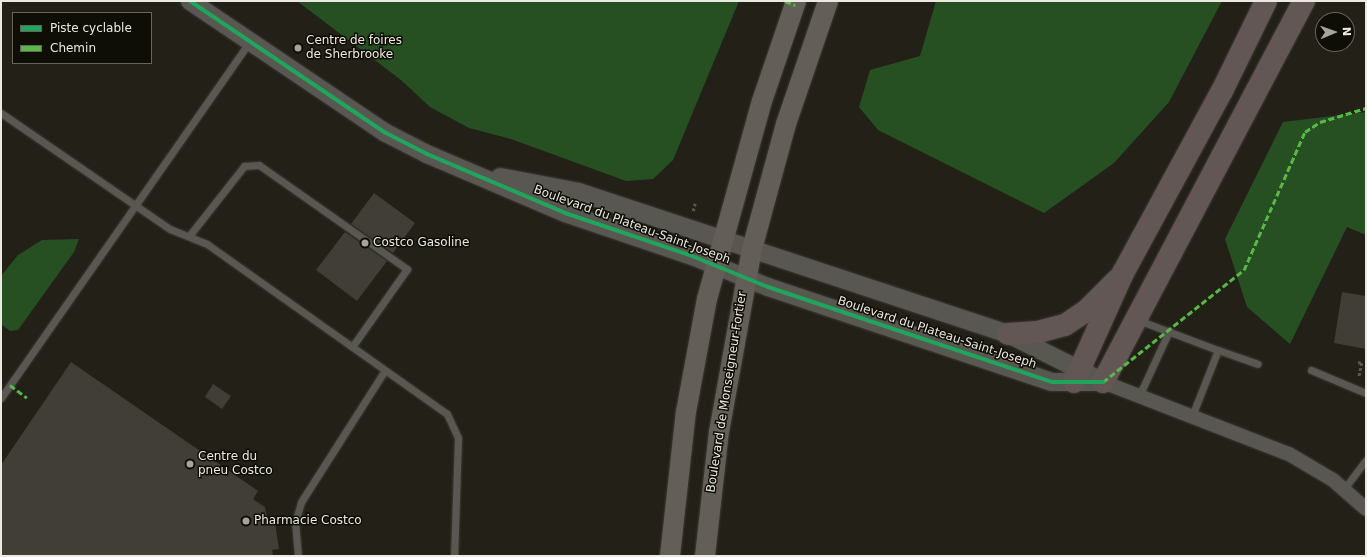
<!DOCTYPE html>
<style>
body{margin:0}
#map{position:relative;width:1367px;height:557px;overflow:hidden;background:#232018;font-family:"DejaVu Sans",sans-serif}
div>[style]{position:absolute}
.green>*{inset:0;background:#265022}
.building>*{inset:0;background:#403e37}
.path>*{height:2.5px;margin-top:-1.25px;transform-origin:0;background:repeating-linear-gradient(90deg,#595750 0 3px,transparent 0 5px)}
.roads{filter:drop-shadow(0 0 1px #3d3b34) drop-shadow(0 0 1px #3d3b34)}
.service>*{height:7px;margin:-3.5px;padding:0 3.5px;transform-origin:3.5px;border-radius:3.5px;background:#595751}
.minor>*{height:14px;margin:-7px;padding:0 7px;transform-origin:7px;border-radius:7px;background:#595751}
.tertiary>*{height:18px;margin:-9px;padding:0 9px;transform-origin:9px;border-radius:9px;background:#595751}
.secondary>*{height:20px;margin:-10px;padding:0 10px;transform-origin:10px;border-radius:10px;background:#645e59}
.motorway>*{height:22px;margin:-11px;padding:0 11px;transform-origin:11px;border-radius:11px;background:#625754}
.quiet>*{height:3px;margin-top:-1.5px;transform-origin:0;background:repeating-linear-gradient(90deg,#58b947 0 6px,transparent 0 9px)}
.cycleway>*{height:4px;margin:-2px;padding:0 2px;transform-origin:2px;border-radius:2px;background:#20a55d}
.dots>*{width:11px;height:11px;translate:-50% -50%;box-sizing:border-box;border:2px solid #0e0d06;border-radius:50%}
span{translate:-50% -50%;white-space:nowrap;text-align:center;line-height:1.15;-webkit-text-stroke:3px #0e0d06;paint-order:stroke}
.poi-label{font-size:12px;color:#eceae0}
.left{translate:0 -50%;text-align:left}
.street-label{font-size:12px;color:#eceae0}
.frame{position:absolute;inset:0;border:2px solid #eceae0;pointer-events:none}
.legend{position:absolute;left:12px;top:12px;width:140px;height:52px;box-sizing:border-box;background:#0e0d06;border:1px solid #67655d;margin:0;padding:5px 7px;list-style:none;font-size:12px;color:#eceae0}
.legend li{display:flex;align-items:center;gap:8px;height:20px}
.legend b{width:20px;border:1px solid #67655d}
.north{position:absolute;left:1315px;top:12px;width:40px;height:40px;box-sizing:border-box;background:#0e0d06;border:1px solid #67655d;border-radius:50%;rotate:88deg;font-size:11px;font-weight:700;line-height:16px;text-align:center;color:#eceae0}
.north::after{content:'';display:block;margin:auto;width:14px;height:18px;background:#a6a39a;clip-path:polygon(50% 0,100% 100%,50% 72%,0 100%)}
</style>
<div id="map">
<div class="green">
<i style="clip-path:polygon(297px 1px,739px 1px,673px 160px,653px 179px,626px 181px,511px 139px,469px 128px,430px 107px,401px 80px)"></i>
<i style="clip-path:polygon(936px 1px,1222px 1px,1169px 102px,1114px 163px,1044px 213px,878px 130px,859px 107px,870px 70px,920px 56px)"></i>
<i style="clip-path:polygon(1366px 112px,1366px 235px,1347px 227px,1290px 344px,1247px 307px,1225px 239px,1283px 122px)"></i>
<i style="clip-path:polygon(79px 239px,74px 252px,18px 330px,10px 331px,1px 324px,1px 276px,18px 255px,42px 240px)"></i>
</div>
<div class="building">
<i style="clip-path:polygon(374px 193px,415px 223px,393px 253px,351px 224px)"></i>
<i style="clip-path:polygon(345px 232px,387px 261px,357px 301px,316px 270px)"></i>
<i style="clip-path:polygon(1342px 292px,1366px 296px,1366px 349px,1334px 343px)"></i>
<i style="clip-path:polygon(71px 362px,258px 491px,253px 499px,265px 507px,267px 518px,274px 516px,279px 549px,272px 550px,273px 556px,1px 556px,1px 465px)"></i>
<i style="clip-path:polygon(213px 384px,231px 396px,222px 409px,205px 397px)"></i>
</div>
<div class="path">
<i style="left:693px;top:211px;width:8px;rotate:-76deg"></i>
<i style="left:1358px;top:362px;width:4px;rotate:14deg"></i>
<i style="left:1362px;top:363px;width:14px;rotate:102deg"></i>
</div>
<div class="roads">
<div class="service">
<i style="left:1px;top:113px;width:205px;rotate:34.5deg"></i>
<i style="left:170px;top:229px;width:40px;rotate:22deg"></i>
<i style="left:207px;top:244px;width:294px;rotate:35.3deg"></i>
<i style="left:447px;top:414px;width:26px;rotate:65deg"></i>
<i style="left:458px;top:438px;width:118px;rotate:91.9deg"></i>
<i style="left:189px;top:236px;width:89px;rotate:-51.8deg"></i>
<i style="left:244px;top:166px;width:15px;rotate:-4deg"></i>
<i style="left:259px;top:165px;width:181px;rotate:35.1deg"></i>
<i style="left:407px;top:269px;width:95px;rotate:125.2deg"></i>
<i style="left:1138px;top:320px;width:85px;rotate:20.6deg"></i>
<i style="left:1218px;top:350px;width:71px;rotate:111.5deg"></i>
<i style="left:1218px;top:350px;width:42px;rotate:19.3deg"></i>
<i style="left:1311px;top:370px;width:60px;rotate:22.7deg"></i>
<i style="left:1139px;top:396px;width:72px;rotate:-65.2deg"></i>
<i style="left:1px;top:398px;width:434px;rotate:-55.1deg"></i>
<i style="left:1344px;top:489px;width:36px;rotate:-53deg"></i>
<i style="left:298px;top:556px;width:33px;rotate:-95deg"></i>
<i style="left:295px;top:523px;width:22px;rotate:-74deg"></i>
<i style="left:301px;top:502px;width:156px;rotate:-57.5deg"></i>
</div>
<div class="minor">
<i style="left:1103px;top:382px;width:199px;rotate:21.2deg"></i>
<i style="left:1289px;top:454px;width:51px;rotate:30.6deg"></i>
<i style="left:1333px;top:480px;width:44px;rotate:41.3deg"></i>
</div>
<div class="tertiary">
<i style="left:190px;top:1px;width:236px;rotate:34deg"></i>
<i style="left:386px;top:133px;width:46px;rotate:27.1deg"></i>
<i style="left:427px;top:154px;width:150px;rotate:23.1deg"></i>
<i style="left:565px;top:213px;width:134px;rotate:18.7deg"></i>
<i style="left:692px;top:256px;width:82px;rotate:22.2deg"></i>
<i style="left:768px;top:287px;width:299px;rotate:18.5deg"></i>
<i style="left:1052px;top:382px;width:51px"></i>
<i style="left:500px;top:177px;width:80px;rotate:10.8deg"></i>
<i style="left:579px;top:192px;width:452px;rotate:18.3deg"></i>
<i style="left:1008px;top:334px;width:94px;rotate:26.6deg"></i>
</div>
<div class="secondary">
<i style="left:670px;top:556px;width:145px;rotate:-83.7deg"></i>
<i style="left:686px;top:412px;width:115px;rotate:-79.5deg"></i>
<i style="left:707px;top:299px;width:205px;rotate:-74.5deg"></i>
<i style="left:762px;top:101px;width:106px;rotate:-71.2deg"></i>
<i style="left:705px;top:556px;width:125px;rotate:-83.6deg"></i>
<i style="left:719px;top:432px;width:186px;rotate:-79.8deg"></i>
<i style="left:752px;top:249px;width:130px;rotate:-74.8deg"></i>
<i style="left:786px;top:124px;width:130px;rotate:-71.1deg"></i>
</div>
<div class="motorway">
<i style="left:1008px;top:334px;width:30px;rotate:-4deg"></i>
<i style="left:1038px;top:332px;width:28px;rotate:-15deg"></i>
<i style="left:1065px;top:325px;width:27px;rotate:-34deg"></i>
<i style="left:1087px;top:310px;width:42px;rotate:-45deg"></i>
<i style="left:1074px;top:382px;width:120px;rotate:-65.8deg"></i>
<i style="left:1123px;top:273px;width:207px;rotate:-61.5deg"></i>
<i style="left:1222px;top:91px;width:100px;rotate:-63.9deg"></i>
<i style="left:1103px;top:382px;width:431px;rotate:-62.2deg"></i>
</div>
</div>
<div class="quiet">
<i style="left:785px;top:1px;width:11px;rotate:22deg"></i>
<i style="left:1103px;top:382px;width:180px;rotate:-38.5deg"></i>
<i style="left:1244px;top:270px;width:151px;rotate:-66.2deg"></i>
<i style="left:1305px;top:132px;width:18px;rotate:-34deg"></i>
<i style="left:1320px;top:122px;width:48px;rotate:-16.9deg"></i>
<i style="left:10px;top:385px;width:21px;rotate:37deg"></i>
</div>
<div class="cycleway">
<i style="left:190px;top:1px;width:236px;rotate:34deg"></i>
<i style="left:386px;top:133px;width:46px;rotate:27.1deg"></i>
<i style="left:427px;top:154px;width:150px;rotate:23.1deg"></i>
<i style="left:565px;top:213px;width:134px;rotate:18.7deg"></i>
<i style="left:692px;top:256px;width:82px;rotate:22.2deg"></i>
<i style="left:768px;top:287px;width:299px;rotate:18.5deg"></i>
<i style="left:1052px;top:382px;width:51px"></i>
</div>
<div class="dots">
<i style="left:298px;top:48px;background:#a6a39a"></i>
<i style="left:365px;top:243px;background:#a6a39a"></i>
<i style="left:190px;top:464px;background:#a6a39a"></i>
<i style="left:246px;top:521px;background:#a6a39a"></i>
</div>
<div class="poi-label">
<span class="left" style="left:306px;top:48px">Centre de foires<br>de Sherbrooke</span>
<span class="left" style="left:373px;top:243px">Costco Gasoline</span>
<span class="left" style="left:198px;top:464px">Centre du<br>pneu Costco</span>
<span class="left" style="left:254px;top:521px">Pharmacie Costco</span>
</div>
<div class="street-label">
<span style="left:632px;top:225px;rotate:20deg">Boulevard du Plateau-Saint-Joseph</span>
<span style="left:937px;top:333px;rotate:18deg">Boulevard du Plateau-Saint-Joseph</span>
<span style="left:727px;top:392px;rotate:-81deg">Boulevard de Monseigneur-Fortier</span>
</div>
<div class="frame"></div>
<ul class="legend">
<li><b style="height:5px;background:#20a55d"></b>Piste cyclable</li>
<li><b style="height:5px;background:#58b947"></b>Chemin</li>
</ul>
<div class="north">N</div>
</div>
